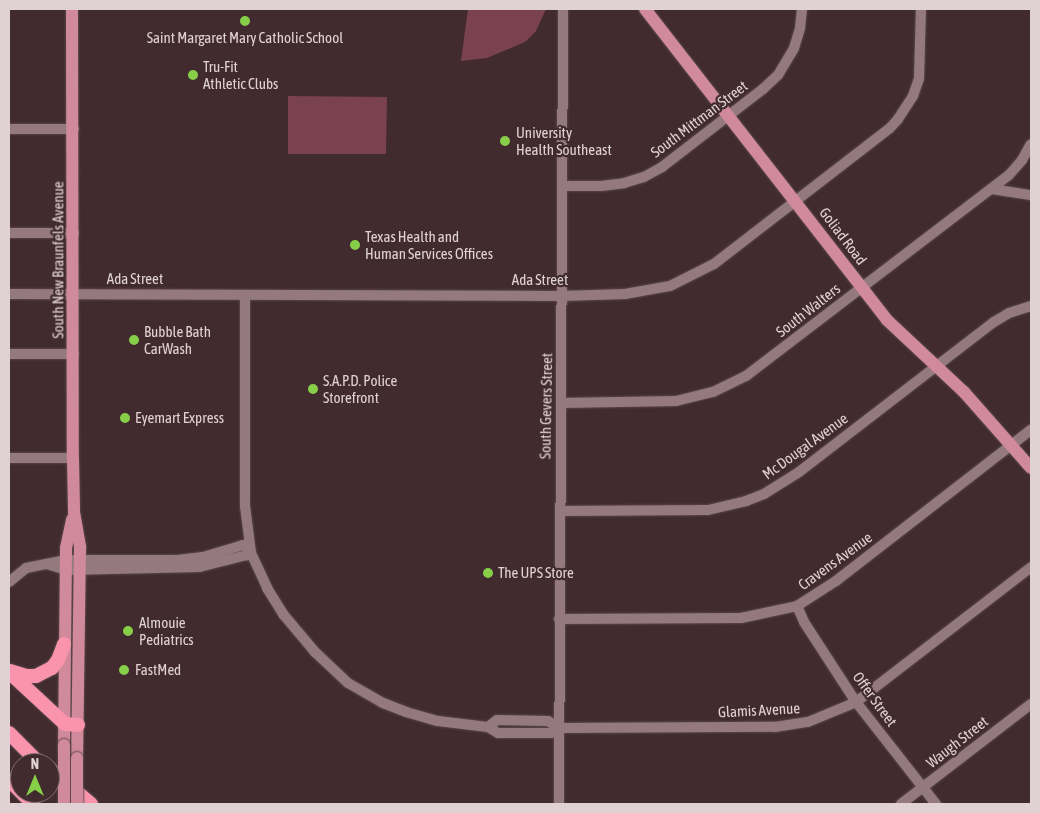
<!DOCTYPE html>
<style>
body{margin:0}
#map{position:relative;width:1040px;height:813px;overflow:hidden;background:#412b2f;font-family:"Asap Condensed",sans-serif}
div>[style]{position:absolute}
.green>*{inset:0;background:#7a424f}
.roads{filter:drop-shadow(0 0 1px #5b484c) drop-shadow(0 0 1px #5b484c)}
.minor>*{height:10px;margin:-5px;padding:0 5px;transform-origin:5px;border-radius:5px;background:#947a7f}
.major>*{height:12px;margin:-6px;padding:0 6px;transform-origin:6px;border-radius:6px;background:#d18a9b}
.highway>*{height:14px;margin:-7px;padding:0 7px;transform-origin:7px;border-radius:7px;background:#fa94ad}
.bridges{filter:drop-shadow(0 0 1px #5b484c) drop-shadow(0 0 1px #5b484c)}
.major-bridge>*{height:12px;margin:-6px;padding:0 6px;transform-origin:6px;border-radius:6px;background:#d18a9b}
.dots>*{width:14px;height:14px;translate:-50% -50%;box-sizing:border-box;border:2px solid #412b2f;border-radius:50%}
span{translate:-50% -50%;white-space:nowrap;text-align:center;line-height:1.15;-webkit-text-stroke:4.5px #412b2f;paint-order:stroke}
.poi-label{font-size:15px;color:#e0d1d4}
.left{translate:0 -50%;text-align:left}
.street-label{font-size:15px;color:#e0d1d4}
.frame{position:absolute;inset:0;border:10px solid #e0d1d4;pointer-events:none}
.north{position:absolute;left:10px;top:753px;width:50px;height:50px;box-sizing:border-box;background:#412b2f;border:1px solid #816d71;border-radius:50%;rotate:0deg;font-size:14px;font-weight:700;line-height:20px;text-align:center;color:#e0d1d4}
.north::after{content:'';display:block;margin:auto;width:18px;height:22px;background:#88cf49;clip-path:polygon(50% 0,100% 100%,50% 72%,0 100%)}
</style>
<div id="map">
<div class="green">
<i style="clip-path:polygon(468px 9px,546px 9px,536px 31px,525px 42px,487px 58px,461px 61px)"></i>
<i style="clip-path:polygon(288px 96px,387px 97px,386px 154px,288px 154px)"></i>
</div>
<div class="roads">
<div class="minor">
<i style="left:9px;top:129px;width:65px"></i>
<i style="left:562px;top:186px;width:39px"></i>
<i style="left:601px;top:186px;width:23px;rotate:-7deg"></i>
<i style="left:624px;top:183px;width:21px;rotate:-17deg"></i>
<i style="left:644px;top:177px;width:21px;rotate:-29deg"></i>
<i style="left:662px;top:167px;width:128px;rotate:-37.7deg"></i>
<i style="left:763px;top:89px;width:21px;rotate:-43deg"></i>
<i style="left:778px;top:75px;width:31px;rotate:-59deg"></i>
<i style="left:794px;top:48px;width:21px;rotate:-73deg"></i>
<i style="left:800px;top:28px;width:19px;rotate:-84deg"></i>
<i style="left:992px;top:189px;width:39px;rotate:9deg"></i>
<i style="left:9px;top:233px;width:65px"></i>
<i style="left:9px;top:294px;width:553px;rotate:0.21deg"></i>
<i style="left:562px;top:296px;width:63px;rotate:-1.8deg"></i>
<i style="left:625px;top:294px;width:46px;rotate:-10.1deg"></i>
<i style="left:670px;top:286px;width:49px;rotate:-26.6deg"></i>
<i style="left:714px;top:264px;width:222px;rotate:-37.7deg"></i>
<i style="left:890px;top:128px;width:12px;rotate:-48deg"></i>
<i style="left:898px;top:119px;width:27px;rotate:-57deg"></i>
<i style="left:913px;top:96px;width:18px;rotate:-71deg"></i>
<i style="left:919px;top:79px;width:70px;rotate:-88.4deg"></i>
<i style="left:245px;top:295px;width:211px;rotate:90deg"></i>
<i style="left:245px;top:506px;width:47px;rotate:82.7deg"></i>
<i style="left:251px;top:553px;width:38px;rotate:65deg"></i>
<i style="left:267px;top:588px;width:31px;rotate:58deg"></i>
<i style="left:283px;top:614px;width:50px;rotate:49.9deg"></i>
<i style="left:315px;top:652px;width:45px;rotate:43.2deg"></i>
<i style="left:348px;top:683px;width:40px;rotate:29.7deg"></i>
<i style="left:383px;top:703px;width:25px;rotate:21deg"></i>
<i style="left:406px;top:712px;width:33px;rotate:16deg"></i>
<i style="left:438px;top:721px;width:50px;rotate:6.8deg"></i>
<i style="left:488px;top:727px;width:12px;rotate:31deg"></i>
<i style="left:498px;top:733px;width:53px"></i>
<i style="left:551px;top:733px;width:9px;rotate:-32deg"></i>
<i style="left:559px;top:728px;width:216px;rotate:-0.3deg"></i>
<i style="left:775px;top:727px;width:33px;rotate:-9deg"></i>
<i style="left:808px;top:722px;width:52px;rotate:-22.6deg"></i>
<i style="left:856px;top:702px;width:221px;rotate:-37.6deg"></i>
<i style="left:9px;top:354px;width:65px"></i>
<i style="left:561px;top:403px;width:115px;rotate:-1deg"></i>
<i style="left:676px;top:401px;width:38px;rotate:-14deg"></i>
<i style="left:713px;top:392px;width:37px;rotate:-26deg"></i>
<i style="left:746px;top:376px;width:331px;rotate:-37.4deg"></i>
<i style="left:1009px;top:175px;width:20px;rotate:-49deg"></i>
<i style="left:1022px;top:160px;width:18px;rotate:-61deg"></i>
<i style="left:9px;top:458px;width:64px"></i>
<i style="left:560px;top:511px;width:148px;rotate:-0.4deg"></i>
<i style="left:708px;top:510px;width:39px;rotate:-13deg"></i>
<i style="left:746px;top:501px;width:19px;rotate:-21deg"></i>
<i style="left:764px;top:494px;width:41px;rotate:-32.2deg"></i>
<i style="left:799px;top:472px;width:246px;rotate:-37.6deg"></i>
<i style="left:994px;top:322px;width:17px;rotate:-31deg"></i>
<i style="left:1009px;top:313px;width:23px;rotate:-18deg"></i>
<i style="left:9px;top:582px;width:22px;rotate:-39deg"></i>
<i style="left:26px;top:568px;width:41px;rotate:-11.3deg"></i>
<i style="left:66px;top:560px;width:112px"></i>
<i style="left:178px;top:560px;width:25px;rotate:-7deg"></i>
<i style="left:203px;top:557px;width:42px;rotate:-16.7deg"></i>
<i style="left:243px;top:545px;width:8px;rotate:23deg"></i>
<i style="left:250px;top:548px;width:8px;rotate:113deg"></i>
<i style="left:247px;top:555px;width:49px;rotate:166deg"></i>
<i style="left:199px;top:567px;width:133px;rotate:178.7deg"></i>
<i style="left:66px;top:570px;width:19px;rotate:-162deg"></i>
<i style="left:797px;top:606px;width:17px;rotate:66deg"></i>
<i style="left:804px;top:622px;width:95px;rotate:57deg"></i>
<i style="left:856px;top:702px;width:130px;rotate:51.9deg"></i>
<i style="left:559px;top:619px;width:182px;rotate:-0.3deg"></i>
<i style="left:741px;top:618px;width:57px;rotate:-12.1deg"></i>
<i style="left:797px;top:606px;width:46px;rotate:-32.7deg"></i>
<i style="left:836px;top:581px;width:247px;rotate:-37.8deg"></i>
<i style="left:488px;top:727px;width:11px;rotate:-38deg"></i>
<i style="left:497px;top:720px;width:51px;rotate:1.1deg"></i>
<i style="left:548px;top:721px;width:13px;rotate:32deg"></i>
<i style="left:559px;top:804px;width:795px;rotate:-89.71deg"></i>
<i style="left:901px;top:804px;width:164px;rotate:-37.6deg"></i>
</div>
<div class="major">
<i style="left:72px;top:9px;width:449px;rotate:89.9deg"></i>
<i style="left:73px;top:458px;width:54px;rotate:88.9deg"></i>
<i style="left:74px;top:512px;width:36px;rotate:80deg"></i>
<i style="left:80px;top:547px;width:211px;rotate:90.8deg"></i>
<i style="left:645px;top:9px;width:394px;rotate:52.1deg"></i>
<i style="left:887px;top:320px;width:105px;rotate:43.1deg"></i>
<i style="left:964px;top:392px;width:101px;rotate:48.6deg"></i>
<i style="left:64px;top:745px;width:197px;rotate:-89.4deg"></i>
<i style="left:66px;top:548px;width:29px;rotate:-78deg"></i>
</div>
<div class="highway">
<i style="left:10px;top:671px;width:17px;rotate:17deg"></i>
<i style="left:26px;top:676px;width:10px"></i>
<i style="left:36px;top:676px;width:18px;rotate:-27deg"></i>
<i style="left:52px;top:668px;width:10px;rotate:-53deg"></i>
<i style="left:58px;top:660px;width:17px;rotate:-69deg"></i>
<i style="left:9px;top:672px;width:76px;rotate:42.9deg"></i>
<i style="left:65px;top:724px;width:13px;rotate:4deg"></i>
<i style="left:9px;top:733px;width:42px;rotate:45deg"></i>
<i style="left:50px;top:769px;width:54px;rotate:40.5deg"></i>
<i style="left:9px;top:780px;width:16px;rotate:45deg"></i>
<i style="left:22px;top:793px;width:16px;rotate:45deg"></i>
</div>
</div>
<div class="bridges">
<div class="major-bridge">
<i style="left:64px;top:804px;width:59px;rotate:-90deg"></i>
<i style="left:77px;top:804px;width:46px;rotate:-90deg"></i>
</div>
</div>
<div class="dots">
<i style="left:245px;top:21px;background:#88cf49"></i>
<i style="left:193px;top:75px;background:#88cf49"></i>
<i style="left:505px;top:141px;background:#88cf49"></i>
<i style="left:355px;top:245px;background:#88cf49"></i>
<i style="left:134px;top:340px;background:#88cf49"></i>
<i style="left:313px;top:389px;background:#88cf49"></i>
<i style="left:125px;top:418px;background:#88cf49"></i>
<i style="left:488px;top:573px;background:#88cf49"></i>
<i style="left:128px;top:631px;background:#88cf49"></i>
<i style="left:124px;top:670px;background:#88cf49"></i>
</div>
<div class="poi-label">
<span style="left:245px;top:38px">Saint Margaret Mary Catholic School</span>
<span class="left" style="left:203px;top:75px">Tru-Fit<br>Athletic Clubs</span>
<span class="left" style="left:516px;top:141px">University<br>Health Southeast</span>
<span class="left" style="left:365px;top:245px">Texas Health and<br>Human Services Offices</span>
<span class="left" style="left:144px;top:340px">Bubble Bath<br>CarWash</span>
<span class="left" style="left:323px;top:389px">S.A.P.D. Police<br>Storefront</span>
<span class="left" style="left:135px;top:418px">Eyemart Express</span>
<span class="left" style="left:498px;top:573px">The UPS Store</span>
<span class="left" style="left:139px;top:631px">Almouie<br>Pediatrics</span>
<span class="left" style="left:135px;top:670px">FastMed</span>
</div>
<div class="street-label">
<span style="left:699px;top:119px;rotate:-37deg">South Mittman Street</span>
<span style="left:843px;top:236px;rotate:53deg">Goliad Road</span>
<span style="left:58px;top:260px;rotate:-90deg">South New Braunfels Avenue</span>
<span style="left:135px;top:279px">Ada Street</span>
<span style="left:540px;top:280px">Ada Street</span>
<span style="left:808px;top:310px;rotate:-38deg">South Walters</span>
<span style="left:546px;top:406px;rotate:-89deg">South Gevers Street</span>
<span style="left:805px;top:446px;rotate:-36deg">Mc Dougal Avenue</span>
<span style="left:835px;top:561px;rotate:-36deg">Cravens Avenue</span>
<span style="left:875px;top:699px;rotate:54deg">Offer Street</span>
<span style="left:759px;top:710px;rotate:-3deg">Glamis Avenue</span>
<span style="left:957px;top:742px;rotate:-38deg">Waugh Street</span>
</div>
<div class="frame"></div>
<div class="north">N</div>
</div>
